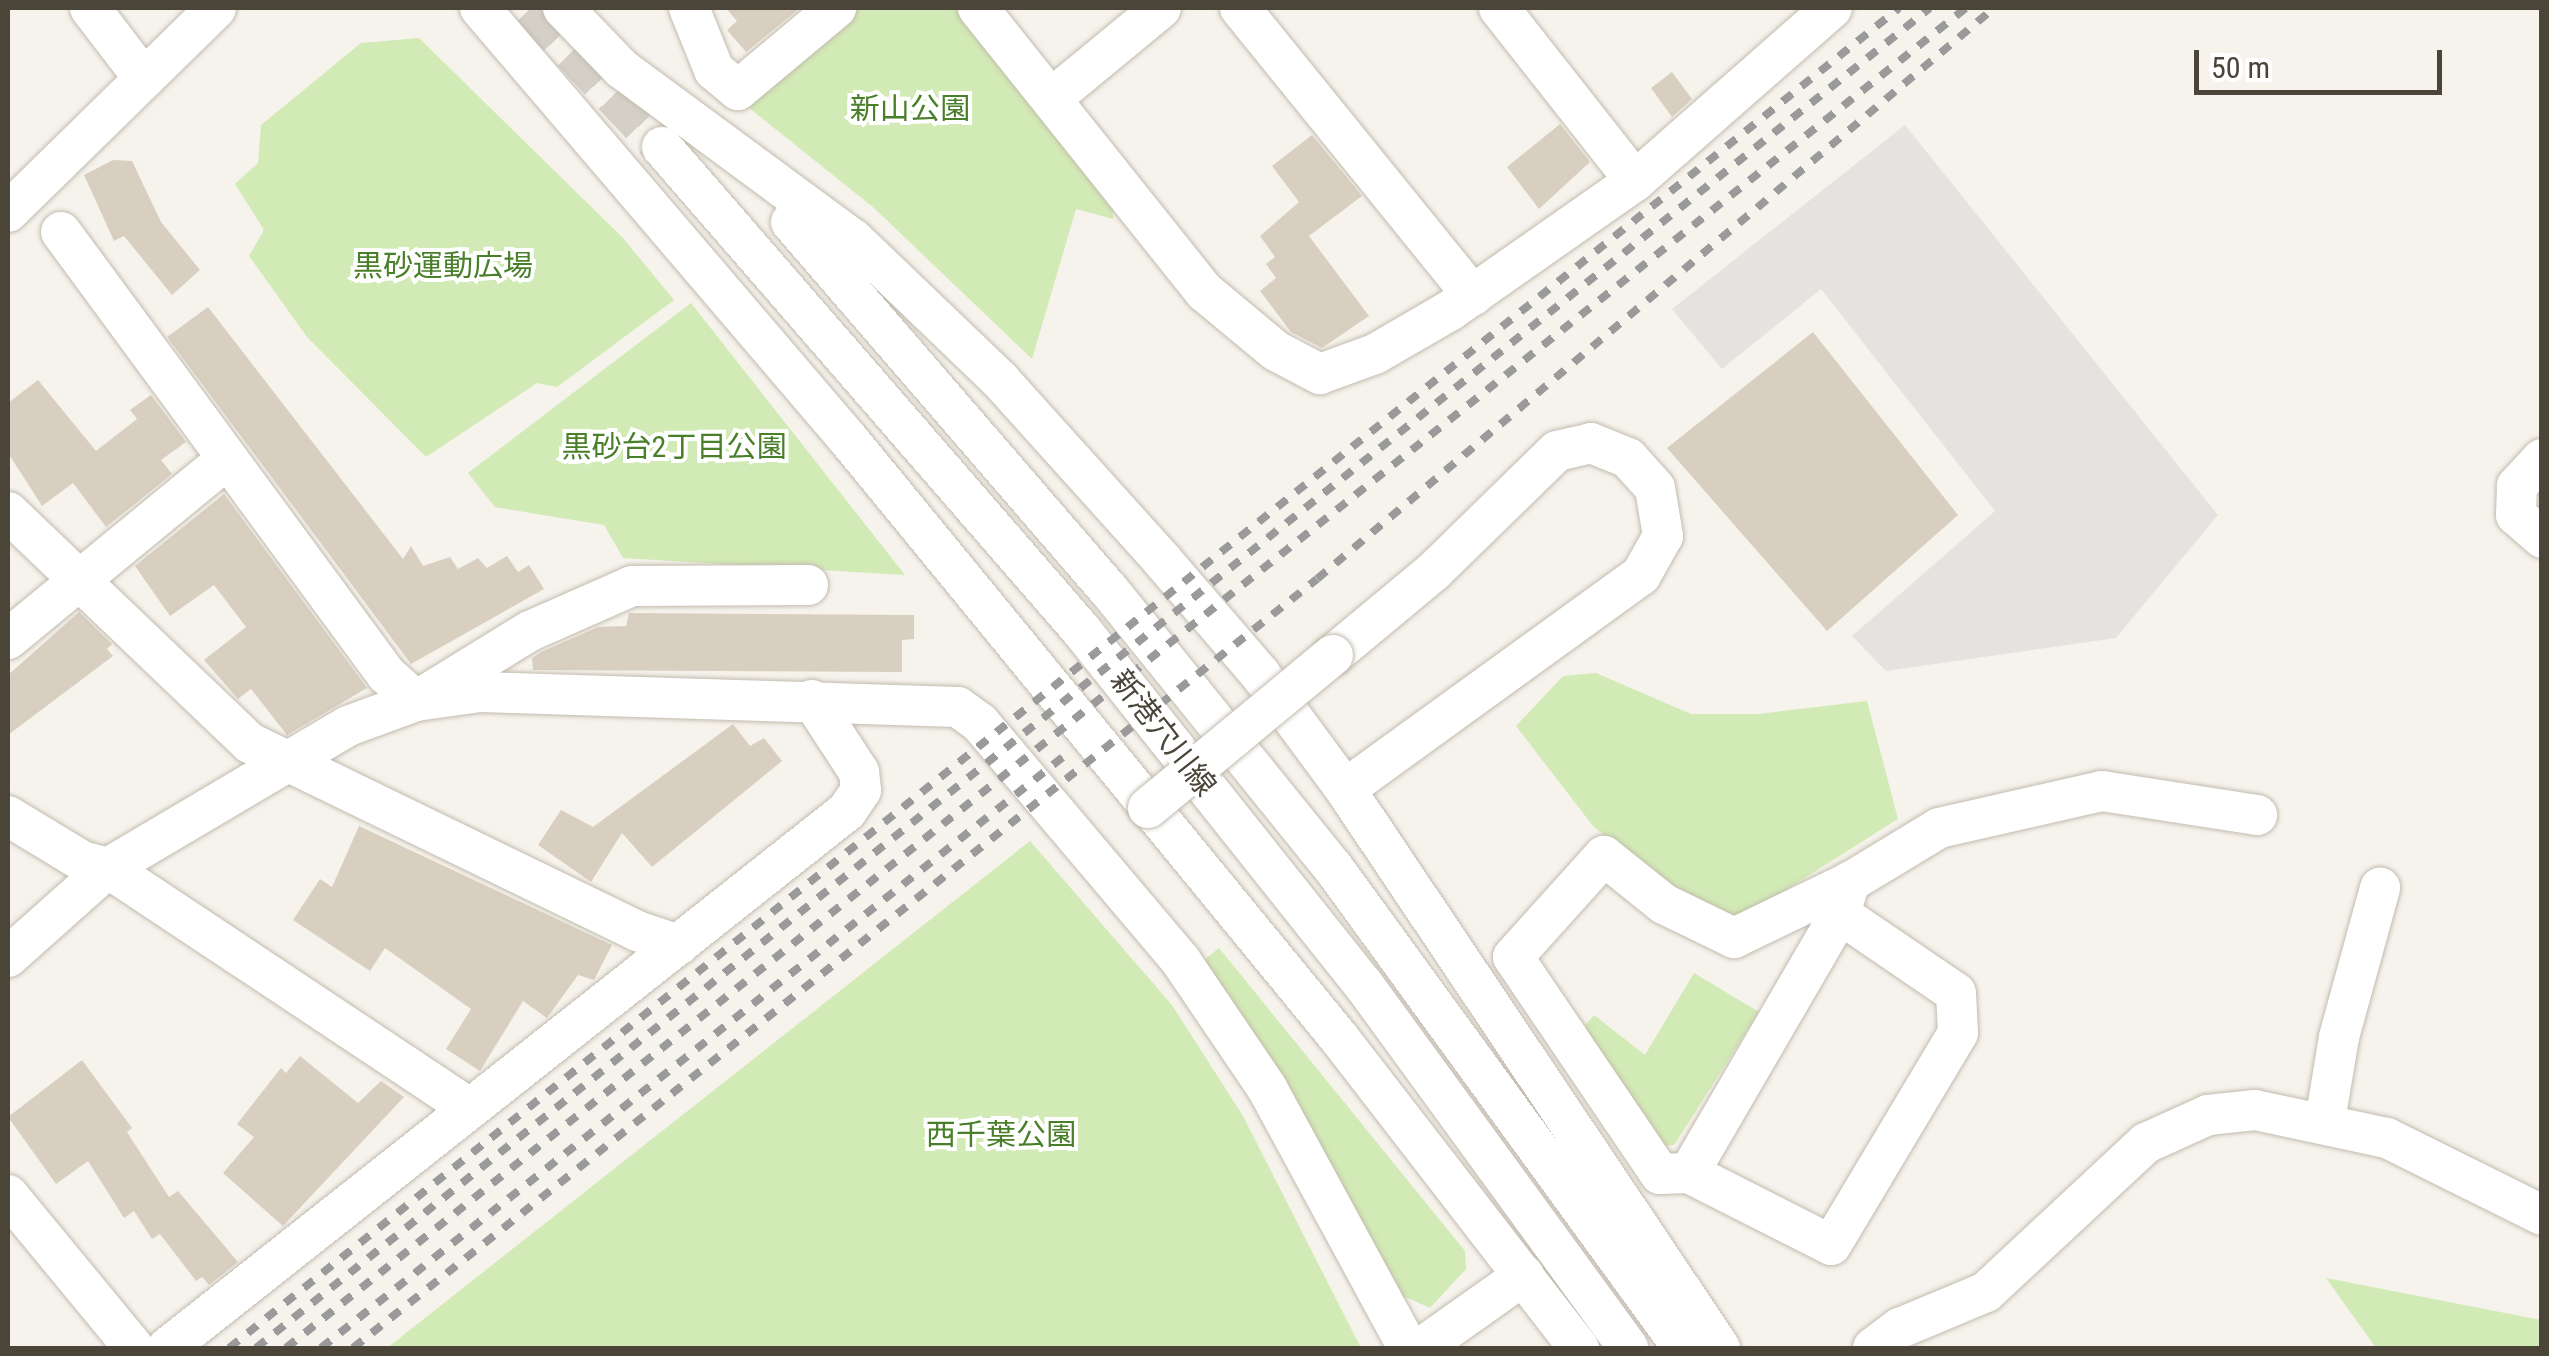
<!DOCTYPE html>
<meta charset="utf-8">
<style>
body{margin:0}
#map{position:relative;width:2549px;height:1356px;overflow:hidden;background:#f6f3ec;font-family:"Roboto Condensed","Noto Sans JP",sans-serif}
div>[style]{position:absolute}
.green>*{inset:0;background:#d2eab5}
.parking>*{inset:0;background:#e5e3e0}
.building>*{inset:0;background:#d8cfc1}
.minor-tunnel>*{height:40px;margin-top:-20px;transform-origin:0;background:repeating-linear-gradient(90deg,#d4d0c8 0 40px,transparent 0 60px)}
.roads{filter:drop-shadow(0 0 2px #c2bbae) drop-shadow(0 0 2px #c2bbae)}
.minor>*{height:40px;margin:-20px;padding:0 20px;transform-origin:20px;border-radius:20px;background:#fff}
.rail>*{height:8px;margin-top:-4px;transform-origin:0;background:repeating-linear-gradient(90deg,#9a9a9a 0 12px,transparent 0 24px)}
.bridges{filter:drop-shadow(0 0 2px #c2bbae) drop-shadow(0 0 2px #c2bbae)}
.minor-bridge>*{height:40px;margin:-20px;padding:0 20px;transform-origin:20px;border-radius:20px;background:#fff}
span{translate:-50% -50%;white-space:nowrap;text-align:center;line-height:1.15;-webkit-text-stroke:8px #fff;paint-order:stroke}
.park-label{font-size:30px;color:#4a7f2a}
.street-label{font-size:30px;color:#4b4439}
.frame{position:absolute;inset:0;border:10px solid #4b4439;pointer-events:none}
.scale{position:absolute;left:2194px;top:50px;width:248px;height:45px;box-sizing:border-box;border:5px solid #4b4439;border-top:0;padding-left:12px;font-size:30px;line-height:35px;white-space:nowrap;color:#4b4439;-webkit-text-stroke:8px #fff;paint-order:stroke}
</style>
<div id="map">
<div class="green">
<i style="clip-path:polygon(859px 8px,959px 8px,1112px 197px,1113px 219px,1076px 209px,1032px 359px,874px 208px,743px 103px)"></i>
<i style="clip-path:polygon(419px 38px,622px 237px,674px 300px,557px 387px,537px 383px,426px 457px,307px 337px,249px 256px,264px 230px,235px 184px,258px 163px,261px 125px,361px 43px)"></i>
<i style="clip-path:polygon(691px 303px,905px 575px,623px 558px,604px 525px,495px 507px,468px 473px)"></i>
<i style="clip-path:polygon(1596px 673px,1691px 714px,1758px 714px,1867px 701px,1898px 819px,1730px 925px,1697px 911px,1593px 826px,1516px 726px,1563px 676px)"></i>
<i style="clip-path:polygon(1030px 841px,1172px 1005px,1243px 1116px,1361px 1348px,387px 1348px)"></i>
<i style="clip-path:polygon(1219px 948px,1465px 1251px,1466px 1269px,1430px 1308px,1401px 1295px,1197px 966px)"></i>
<i style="clip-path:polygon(1694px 973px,1759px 1012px,1674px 1145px,1657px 1146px,1586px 1041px,1586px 1024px,1594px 1015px,1645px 1055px)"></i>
<i style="clip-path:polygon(2326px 1278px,2541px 1320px,2541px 1348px,2376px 1348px)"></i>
</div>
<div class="parking">
<i style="clip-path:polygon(1905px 125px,2218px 515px,2116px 638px,1886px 671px,1852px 636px,1995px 511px,1821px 289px,1722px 369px,1672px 309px)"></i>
</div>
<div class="building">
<i style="clip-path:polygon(726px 8px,800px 8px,746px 52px,727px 30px,737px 21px)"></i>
<i style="clip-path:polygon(1672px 72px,1692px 99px,1672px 117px,1651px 88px)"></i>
<i style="clip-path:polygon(1560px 124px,1590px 162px,1539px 209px,1507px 167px)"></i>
<i style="clip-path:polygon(1312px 135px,1362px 196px,1309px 236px,1369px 316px,1322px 348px,1291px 332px,1260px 291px,1276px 278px,1266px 264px,1275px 257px,1260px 236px,1299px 202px,1272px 166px)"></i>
<i style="clip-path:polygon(113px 160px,132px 161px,161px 222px,200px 270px,172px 295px,124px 236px,114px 241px,84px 175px)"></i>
<i style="clip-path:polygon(208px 307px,403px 559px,411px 546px,423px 566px,450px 557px,458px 569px,478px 558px,487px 568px,507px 556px,518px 572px,529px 565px,544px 589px,411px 664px,167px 337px)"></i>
<i style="clip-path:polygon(1813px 332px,1958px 515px,1827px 631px,1667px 448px)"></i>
<i style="clip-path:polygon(38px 380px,96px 451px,137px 419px,130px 410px,151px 395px,186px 442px,161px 460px,172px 474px,106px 527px,73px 483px,42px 506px,8px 453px,8px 403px)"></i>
<i style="clip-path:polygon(224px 494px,367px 688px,287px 735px,251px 689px,238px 699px,204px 660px,246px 627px,214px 585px,170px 616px,135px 566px)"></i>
<i style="clip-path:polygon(79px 612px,112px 644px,107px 649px,113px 656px,8px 735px,8px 675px)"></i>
<i style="clip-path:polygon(629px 613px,914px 615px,914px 639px,902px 640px,902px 672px,533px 670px,532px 658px,541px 652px,598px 627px,626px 626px)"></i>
<i style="clip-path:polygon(733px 724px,750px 746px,764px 738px,782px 761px,652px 867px,622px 833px,591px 882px,538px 845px,561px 810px,593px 827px)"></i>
<i style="clip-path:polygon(359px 826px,612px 945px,594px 980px,578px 975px,547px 1018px,523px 1001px,480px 1071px,446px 1049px,471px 1009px,385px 948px,370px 971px,293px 920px,320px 879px,332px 887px)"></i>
<i style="clip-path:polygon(300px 1056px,358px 1103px,381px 1081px,404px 1097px,283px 1226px,223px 1173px,254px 1137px,237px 1124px,281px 1068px,286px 1073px)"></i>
<i style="clip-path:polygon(82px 1060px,132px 1128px,127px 1132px,169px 1197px,178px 1191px,238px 1262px,209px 1285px,202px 1277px,196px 1281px,160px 1234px,152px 1239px,134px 1211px,124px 1218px,88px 1161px,56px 1184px,8px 1117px)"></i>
</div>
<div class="minor-tunnel">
<i style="left:531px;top:8px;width:191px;rotate:46.7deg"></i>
</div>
<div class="roads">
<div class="minor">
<i style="left:90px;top:8px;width:86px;rotate:52.6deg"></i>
<i style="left:480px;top:8px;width:567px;rotate:49.51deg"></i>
<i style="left:848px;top:439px;width:776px;rotate:50.65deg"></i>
<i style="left:1340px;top:1039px;width:391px;rotate:52.3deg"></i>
<i style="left:563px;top:8px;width:85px;rotate:46deg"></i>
<i style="left:622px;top:69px;width:287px;rotate:36.4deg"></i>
<i style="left:853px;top:239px;width:204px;rotate:43.8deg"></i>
<i style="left:1000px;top:380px;width:242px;rotate:48deg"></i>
<i style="left:1162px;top:560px;width:150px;rotate:49.3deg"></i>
<i style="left:1260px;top:674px;width:143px;rotate:53.5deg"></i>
<i style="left:1345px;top:789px;width:673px;rotate:56.14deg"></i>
<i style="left:689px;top:8px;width:67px;rotate:68deg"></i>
<i style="left:714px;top:70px;width:31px;rotate:40deg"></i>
<i style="left:738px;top:90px;width:128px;rotate:-39.9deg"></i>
<i style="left:978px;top:8px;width:364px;rotate:51.4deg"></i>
<i style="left:1205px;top:292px;width:92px;rotate:39.7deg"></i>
<i style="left:1276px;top:351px;width:50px;rotate:27.6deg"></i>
<i style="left:1320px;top:374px;width:59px;rotate:-20deg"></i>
<i style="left:1375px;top:354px;width:88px;rotate:-30.1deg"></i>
<i style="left:1451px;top:310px;width:225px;rotate:-35deg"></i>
<i style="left:1635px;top:181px;width:262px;rotate:-41.3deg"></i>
<i style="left:1240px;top:8px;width:370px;rotate:51deg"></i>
<i style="left:1499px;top:8px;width:220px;rotate:51.8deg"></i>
<i style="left:1052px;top:98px;width:141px;rotate:-39.5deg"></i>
<i style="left:662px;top:147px;width:641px;rotate:49.05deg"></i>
<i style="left:1082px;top:631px;width:451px;rotate:51.5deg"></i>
<i style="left:1363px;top:984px;width:450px;rotate:53.9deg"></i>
<i style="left:8px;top:212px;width:291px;rotate:-44.4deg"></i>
<i style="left:791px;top:222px;width:486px;rotate:49.2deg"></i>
<i style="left:1109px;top:590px;width:355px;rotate:51.1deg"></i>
<i style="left:1332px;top:866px;width:596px;rotate:53.94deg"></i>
<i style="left:61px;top:232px;width:549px;rotate:53.67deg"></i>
<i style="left:386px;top:674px;width:40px;rotate:42deg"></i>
<i style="left:416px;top:701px;width:134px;rotate:-31.6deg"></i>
<i style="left:530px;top:631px;width:111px;rotate:-23.8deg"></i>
<i style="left:632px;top:586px;width:176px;rotate:-0.3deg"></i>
<i style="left:2542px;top:459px;width:37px;rotate:133deg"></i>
<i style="left:2517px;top:486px;width:29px;rotate:92deg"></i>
<i style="left:2516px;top:515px;width:35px;rotate:41deg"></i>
<i style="left:8px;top:512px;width:335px;rotate:43.7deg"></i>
<i style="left:250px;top:743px;width:430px;rotate:25.9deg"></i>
<i style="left:637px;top:931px;width:44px;rotate:18.4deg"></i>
<i style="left:8px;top:639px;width:283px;rotate:-39.4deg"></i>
<i style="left:1333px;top:655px;width:130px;rotate:-39.7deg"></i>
<i style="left:1433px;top:572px;width:173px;rotate:-44.3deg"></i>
<i style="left:1557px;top:451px;width:35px;rotate:-13deg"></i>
<i style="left:1591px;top:443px;width:40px;rotate:22deg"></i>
<i style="left:1628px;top:458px;width:40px;rotate:48deg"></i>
<i style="left:1655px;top:488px;width:49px;rotate:80.5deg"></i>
<i style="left:1663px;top:536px;width:45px;rotate:119.4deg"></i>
<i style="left:1641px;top:575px;width:365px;rotate:144.1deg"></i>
<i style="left:8px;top:816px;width:87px;rotate:31.3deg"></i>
<i style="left:82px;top:861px;width:27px;rotate:15deg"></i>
<i style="left:108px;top:868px;width:432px;rotate:33.6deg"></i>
<i style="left:1840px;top:914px;width:140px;rotate:34.3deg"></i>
<i style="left:1956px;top:993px;width:40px;rotate:87.1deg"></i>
<i style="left:1958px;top:1033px;width:247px;rotate:120.9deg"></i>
<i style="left:1831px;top:1245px;width:159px;rotate:-153.1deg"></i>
<i style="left:1689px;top:1173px;width:300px;rotate:-59.8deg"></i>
<i style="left:1840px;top:914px;width:34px;rotate:-73deg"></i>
<i style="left:1850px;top:882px;width:104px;rotate:-31.2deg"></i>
<i style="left:1939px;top:828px;width:167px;rotate:-12.8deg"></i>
<i style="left:2102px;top:791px;width:157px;rotate:8.8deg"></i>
<i style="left:8px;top:957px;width:134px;rotate:-41.7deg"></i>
<i style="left:108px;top:868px;width:279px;rotate:-30.6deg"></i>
<i style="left:348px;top:726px;width:72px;rotate:-20.2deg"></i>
<i style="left:416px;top:701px;width:65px;rotate:-8deg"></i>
<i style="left:480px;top:692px;width:478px;rotate:1.8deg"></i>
<i style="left:958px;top:707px;width:27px;rotate:36deg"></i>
<i style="left:980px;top:723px;width:312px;rotate:49.8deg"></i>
<i style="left:1181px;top:961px;width:153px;rotate:55.9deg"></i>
<i style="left:1267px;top:1088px;width:296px;rotate:61.5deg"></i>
<i style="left:2325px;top:1121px;width:85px;rotate:-80.5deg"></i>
<i style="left:2339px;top:1037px;width:155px;rotate:-74.6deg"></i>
<i style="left:1689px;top:1173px;width:29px;rotate:178deg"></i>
<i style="left:1660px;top:1174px;width:262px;rotate:-124.1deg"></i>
<i style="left:1513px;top:957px;width:136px;rotate:-48deg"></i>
<i style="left:1604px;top:856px;width:77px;rotate:38.7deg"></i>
<i style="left:1664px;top:904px;width:78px;rotate:25.9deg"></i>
<i style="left:1734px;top:938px;width:129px;rotate:-25.8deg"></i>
<i style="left:8px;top:1195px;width:198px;rotate:50.5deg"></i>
<i style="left:167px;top:1348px;width:866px;rotate:-38.3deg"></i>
<i style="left:847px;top:811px;width:25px;rotate:-56deg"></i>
<i style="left:861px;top:790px;width:18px;rotate:-96deg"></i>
<i style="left:859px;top:772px;width:86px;rotate:-123.1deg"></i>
<i style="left:1421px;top:1348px;width:126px;rotate:-35.3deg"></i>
<i style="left:1873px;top:1348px;width:34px;rotate:-37deg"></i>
<i style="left:1900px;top:1328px;width:93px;rotate:-22.7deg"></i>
<i style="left:1986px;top:1292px;width:219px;rotate:-43deg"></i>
<i style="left:2146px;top:1143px;width:68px;rotate:-24.3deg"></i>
<i style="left:2208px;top:1115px;width:47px;rotate:-6.1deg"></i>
<i style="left:2255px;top:1110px;width:135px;rotate:12deg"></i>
<i style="left:2387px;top:1138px;width:173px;rotate:26.4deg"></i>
</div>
</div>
<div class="rail">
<i style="left:229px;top:1348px;width:2141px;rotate:-38.74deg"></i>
<i style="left:256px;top:1348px;width:2144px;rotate:-38.68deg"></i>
<i style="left:286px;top:1348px;width:2149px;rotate:-38.58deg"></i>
<i style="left:321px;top:1348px;width:949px;rotate:-38.54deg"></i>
<i style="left:353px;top:1348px;width:1233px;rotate:-38.58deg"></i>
<i style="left:1317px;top:579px;width:886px;rotate:-40.15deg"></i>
</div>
<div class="bridges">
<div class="minor-bridge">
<i style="left:1148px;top:808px;width:240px;rotate:-39.6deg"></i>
</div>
</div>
<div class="park-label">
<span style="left:910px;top:109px">新山公園</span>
<span style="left:443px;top:266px">黒砂運動広場</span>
<span style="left:674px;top:447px">黒砂台2丁目公園</span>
<span style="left:1001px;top:1135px">西千葉公園</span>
</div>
<div class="street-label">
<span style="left:1163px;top:733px;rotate:52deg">新港穴川線</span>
</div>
<div class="frame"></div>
<div class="scale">50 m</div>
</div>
